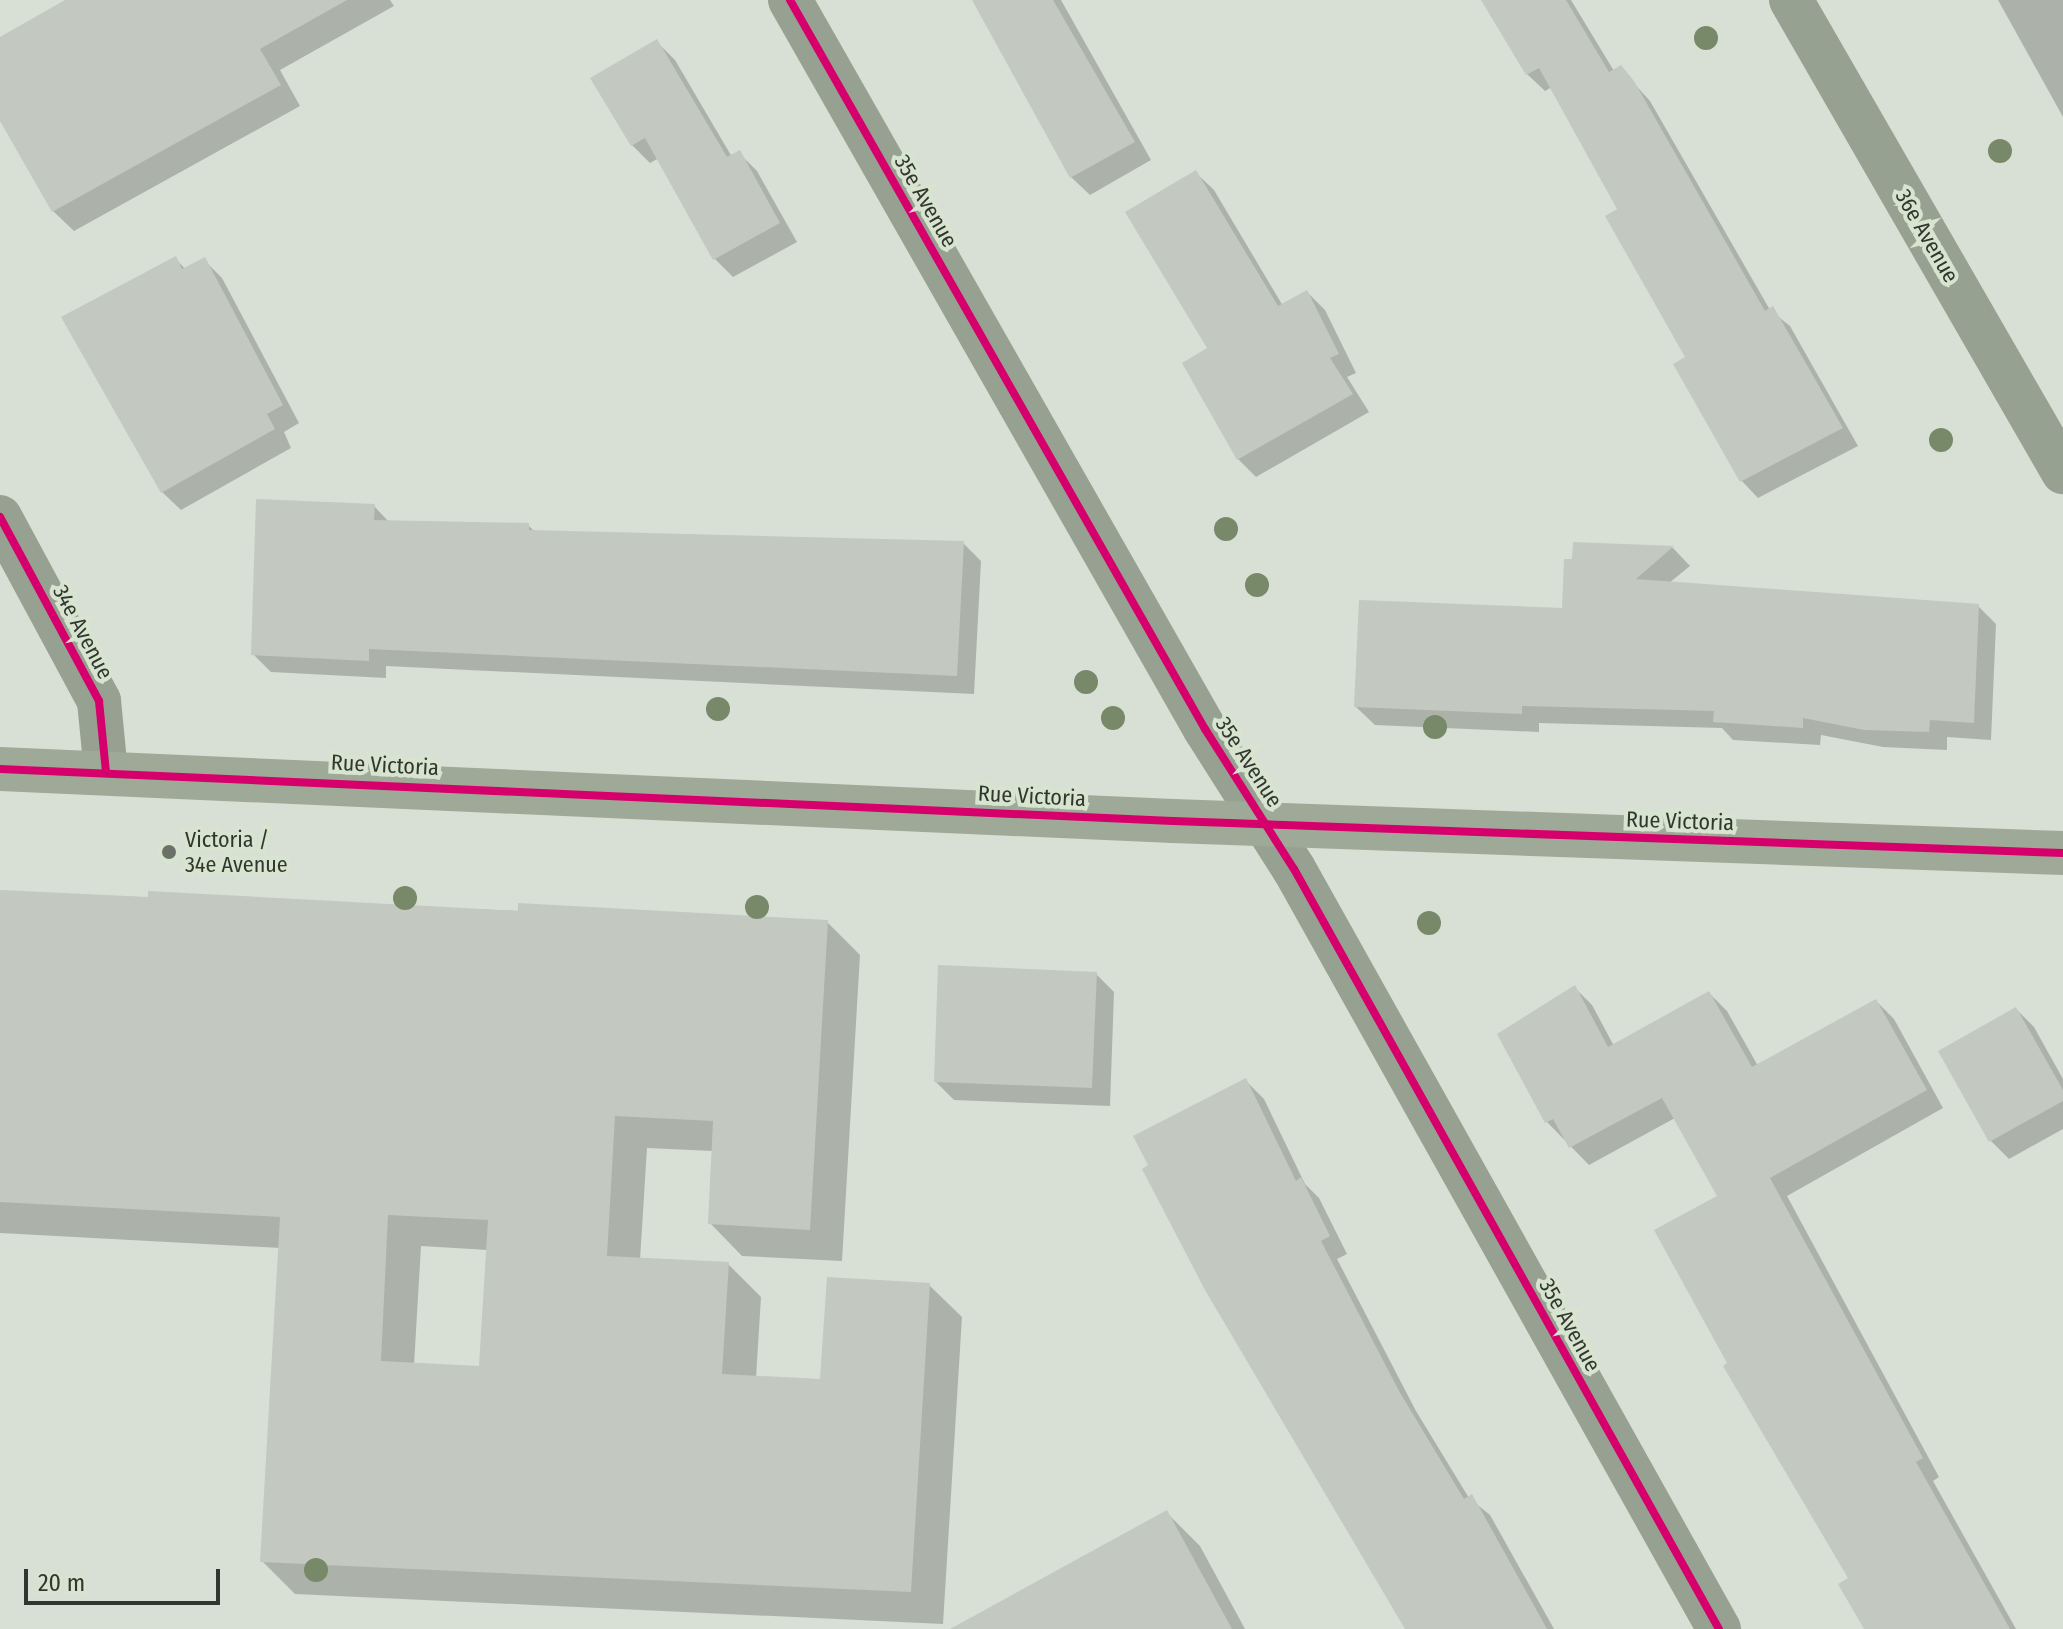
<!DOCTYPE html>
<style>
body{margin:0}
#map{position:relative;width:2063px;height:1629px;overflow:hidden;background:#d8dfd4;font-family:"Fira Sans Condensed",sans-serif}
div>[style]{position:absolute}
.shadow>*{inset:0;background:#0003}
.building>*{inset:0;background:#c3c8c0}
.minor>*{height:44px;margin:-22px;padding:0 22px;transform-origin:22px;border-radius:22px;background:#97a191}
.tertiary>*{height:44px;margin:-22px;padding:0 22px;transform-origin:22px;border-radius:22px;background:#97a191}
.secondary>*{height:44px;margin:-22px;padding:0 22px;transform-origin:22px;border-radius:22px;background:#9fa998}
.cycleway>*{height:8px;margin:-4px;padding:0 4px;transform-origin:4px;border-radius:4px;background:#d6006c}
.trees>*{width:24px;height:24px;margin:-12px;border-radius:50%;background:#778968}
.dots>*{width:22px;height:22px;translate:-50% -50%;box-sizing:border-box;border:4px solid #d7e4cf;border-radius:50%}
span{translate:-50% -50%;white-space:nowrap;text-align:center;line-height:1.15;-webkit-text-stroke:8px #d7e4cf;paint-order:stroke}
.street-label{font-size:22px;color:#31362e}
.poi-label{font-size:22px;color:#31362e}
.left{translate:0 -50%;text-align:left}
.scale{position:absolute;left:24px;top:1569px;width:196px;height:36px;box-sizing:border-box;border:4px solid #31362e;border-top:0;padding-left:10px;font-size:24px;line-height:28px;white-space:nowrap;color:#31362e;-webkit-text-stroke:6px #d7e4cf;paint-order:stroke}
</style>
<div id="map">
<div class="shadow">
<i style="clip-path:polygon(90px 0,390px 0,394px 6px,280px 70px,300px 106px,74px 231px,53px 211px,0 117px,0 52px)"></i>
<i style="clip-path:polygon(974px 0,1061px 0,1151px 160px,1090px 195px,1071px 177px)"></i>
<i style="clip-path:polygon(1485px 0,1571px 0,1614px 71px,1620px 68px,1650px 101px,1770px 310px,1790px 326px,1858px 446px,1758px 498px,1741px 480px,1620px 210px,1552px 87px,1545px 91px,1527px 74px)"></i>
<i style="clip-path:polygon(1998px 0,2063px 0,2063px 117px)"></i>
<i style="clip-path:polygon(657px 42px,675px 60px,732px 157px,739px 153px,757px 171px,797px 242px,733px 277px,715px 259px,659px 158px,650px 163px,632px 145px)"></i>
<i style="clip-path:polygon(1195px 172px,1214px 190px,1283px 306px,1307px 292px,1325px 310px,1356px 373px,1347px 377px,1369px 412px,1256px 477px,1238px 459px,1209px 349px)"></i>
<i style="clip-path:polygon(175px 258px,186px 270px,204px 260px,222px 278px,299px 423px,284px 432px,291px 448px,181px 510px,162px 492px)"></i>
<i style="clip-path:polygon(374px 506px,389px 522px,528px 525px,535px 532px,963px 543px,981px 561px,974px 694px,386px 666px,386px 678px,271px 672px,253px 654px)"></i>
<i style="clip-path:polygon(1575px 544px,1673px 548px,1690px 566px,1669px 583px,1978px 606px,1996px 624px,1991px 740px,1947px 737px,1947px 750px,1883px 747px,1821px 735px,1820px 745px,1733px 740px,1722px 728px,1539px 723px,1539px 732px,1375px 725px,1356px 707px,1564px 610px)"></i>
<i style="clip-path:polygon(evenodd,0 892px,827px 922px,860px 955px,842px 1261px,742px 1256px,710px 1223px,713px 1151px,647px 1148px,640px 1260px,728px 1264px,761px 1297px,756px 1378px,822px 1381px,929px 1285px,962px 1317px,943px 1624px,295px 1594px,262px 1561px,281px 1248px,0 1233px,0 892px,421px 1246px,488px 1250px,481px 1368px,414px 1365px,421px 1246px)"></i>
<i style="clip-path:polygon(1096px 974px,1114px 992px,1110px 1106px,954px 1100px,936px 1082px)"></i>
<i style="clip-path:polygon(1574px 987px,1592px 1005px,1614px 1046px,1709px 993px,1727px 1011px,1758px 1066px,1876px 1001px,1894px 1019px,1943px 1108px,1787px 1196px,1939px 1477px,1933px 1481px,2016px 1629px,1866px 1629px,1851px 1579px,1730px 1364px,1720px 1196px,1675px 1118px,1589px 1165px,1547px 1122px,1500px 1034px)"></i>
<i style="clip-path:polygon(2016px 1009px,2034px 1027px,2063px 1079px,2063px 1129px,2009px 1159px,1991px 1141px)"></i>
<i style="clip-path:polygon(1246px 1081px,1264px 1099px,1305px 1184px,1319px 1198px,1347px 1254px,1337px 1259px,1416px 1411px,1469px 1498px,1490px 1515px,1554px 1629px,1407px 1629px,1207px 1289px)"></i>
<i style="clip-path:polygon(1167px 1513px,1200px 1546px,1245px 1629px,954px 1629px)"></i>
</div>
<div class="building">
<i style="clip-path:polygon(65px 0,347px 0,260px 49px,281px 85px,52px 212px,0 121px,0 37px)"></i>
<i style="clip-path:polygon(972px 0,1053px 0,1135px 142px,1070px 178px)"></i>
<i style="clip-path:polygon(1481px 0,1566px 0,1609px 72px,1621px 65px,1634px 81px,1765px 311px,1773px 306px,1843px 428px,1740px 482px,1673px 364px,1685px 357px,1605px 216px,1617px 209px,1539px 68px,1526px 75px)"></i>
<i style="clip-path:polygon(657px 39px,727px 157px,740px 150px,780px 223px,713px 260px,645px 138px,631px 146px,590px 78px)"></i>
<i style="clip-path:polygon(1196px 170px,1278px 306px,1307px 290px,1339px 354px,1330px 358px,1353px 394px,1237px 460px,1182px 363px,1207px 348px,1125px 212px)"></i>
<i style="clip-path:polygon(176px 256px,182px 269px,205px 257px,283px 405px,267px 414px,275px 429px,161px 493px,61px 317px)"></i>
<i style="clip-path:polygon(256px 499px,375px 504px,374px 520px,529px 523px,529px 530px,964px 541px,957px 676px,369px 649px,369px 661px,251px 655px)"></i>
<i style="clip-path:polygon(1573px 542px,1674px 546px,1636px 579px,1979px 604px,1974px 723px,1930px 720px,1929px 732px,1864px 730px,1803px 718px,1803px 728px,1713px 722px,1714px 711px,1522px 706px,1522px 714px,1354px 707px,1359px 600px,1562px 608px,1564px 559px,1572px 559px)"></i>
<i style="clip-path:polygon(evenodd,0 890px,148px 897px,148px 891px,518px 911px,518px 903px,828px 920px,810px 1230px,708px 1224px,713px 1121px,615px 1116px,607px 1256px,729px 1262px,722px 1374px,820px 1379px,827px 1277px,930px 1283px,911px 1592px,260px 1562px,280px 1217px,0 1202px,0 890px,388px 1215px,488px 1220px,479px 1366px,381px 1361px,388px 1215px)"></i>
<i style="clip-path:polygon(938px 965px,1097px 972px,1092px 1088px,934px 1082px)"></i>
<i style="clip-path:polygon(1575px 985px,1608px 1047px,1709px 991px,1752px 1067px,1876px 999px,1927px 1090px,1770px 1178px,1923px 1458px,1916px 1462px,2010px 1629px,1864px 1629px,1838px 1584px,1848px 1578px,1723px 1366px,1727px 1363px,1654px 1230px,1717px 1196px,1662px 1098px,1569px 1148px,1553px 1119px,1545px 1123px,1497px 1034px)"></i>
<i style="clip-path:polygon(2016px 1007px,2063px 1090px,2063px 1101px,1989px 1142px,1938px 1051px)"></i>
<i style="clip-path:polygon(1246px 1078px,1296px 1181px,1301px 1177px,1330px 1236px,1321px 1241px,1399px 1391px,1464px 1499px,1472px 1494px,1547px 1629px,1405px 1629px,1205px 1290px,1142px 1169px,1148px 1165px,1133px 1136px)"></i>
<i style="clip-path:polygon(1167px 1510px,1232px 1629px,950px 1629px)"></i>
</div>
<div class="minor">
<i style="left:790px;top:0;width:839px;rotate:60.35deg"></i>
<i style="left:1205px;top:729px;width:166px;rotate:57.6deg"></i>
<i style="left:1294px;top:869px;width:871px;rotate:60.79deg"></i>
<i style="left:1791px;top:0;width:545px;rotate:60.05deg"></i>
</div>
<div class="tertiary">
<i style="left:0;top:517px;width:209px;rotate:61.7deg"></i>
<i style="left:99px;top:701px;width:71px;rotate:84.4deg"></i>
</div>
<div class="secondary">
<i style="left:0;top:769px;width:1174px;rotate:2.54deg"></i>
<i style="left:1173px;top:821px;width:891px;rotate:2.06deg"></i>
</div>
<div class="cycleway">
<i style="left:790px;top:0;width:839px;rotate:60.35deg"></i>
<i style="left:1205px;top:729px;width:166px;rotate:57.6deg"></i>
<i style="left:1294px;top:869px;width:871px;rotate:60.79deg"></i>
<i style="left:0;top:517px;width:209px;rotate:61.7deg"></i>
<i style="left:99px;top:701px;width:71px;rotate:84.4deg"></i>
<i style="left:0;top:769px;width:1174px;rotate:2.54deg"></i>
<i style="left:1173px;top:821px;width:891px;rotate:2.06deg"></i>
</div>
<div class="trees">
<i style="left:1706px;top:38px"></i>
<i style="left:2000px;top:151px"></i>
<i style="left:1941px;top:440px"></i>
<i style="left:1226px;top:529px"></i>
<i style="left:1257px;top:585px"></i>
<i style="left:1086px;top:682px"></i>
<i style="left:718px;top:709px"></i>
<i style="left:1113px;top:718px"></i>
<i style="left:1435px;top:727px"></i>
<i style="left:405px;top:898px"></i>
<i style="left:757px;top:907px"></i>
<i style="left:1429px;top:923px"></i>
<i style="left:316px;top:1570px"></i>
</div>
<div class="dots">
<i style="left:169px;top:852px;background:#6b7168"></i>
</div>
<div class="street-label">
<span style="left:926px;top:201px;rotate:60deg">35e Avenue</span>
<span style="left:1927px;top:236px;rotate:60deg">36e Avenue</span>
<span style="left:83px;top:632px;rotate:62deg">34e Avenue</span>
<span style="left:1249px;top:762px;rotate:57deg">35e Avenue</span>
<span style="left:385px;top:765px;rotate:3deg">Rue Victoria</span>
<span style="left:1032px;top:796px;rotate:3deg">Rue Victoria</span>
<span style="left:1680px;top:821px;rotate:2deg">Rue Victoria</span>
<span style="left:1570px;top:1325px;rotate:61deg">35e Avenue</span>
</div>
<div class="poi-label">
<span class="left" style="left:185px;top:852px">Victoria /<br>34e Avenue</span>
</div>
<div class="scale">20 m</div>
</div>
